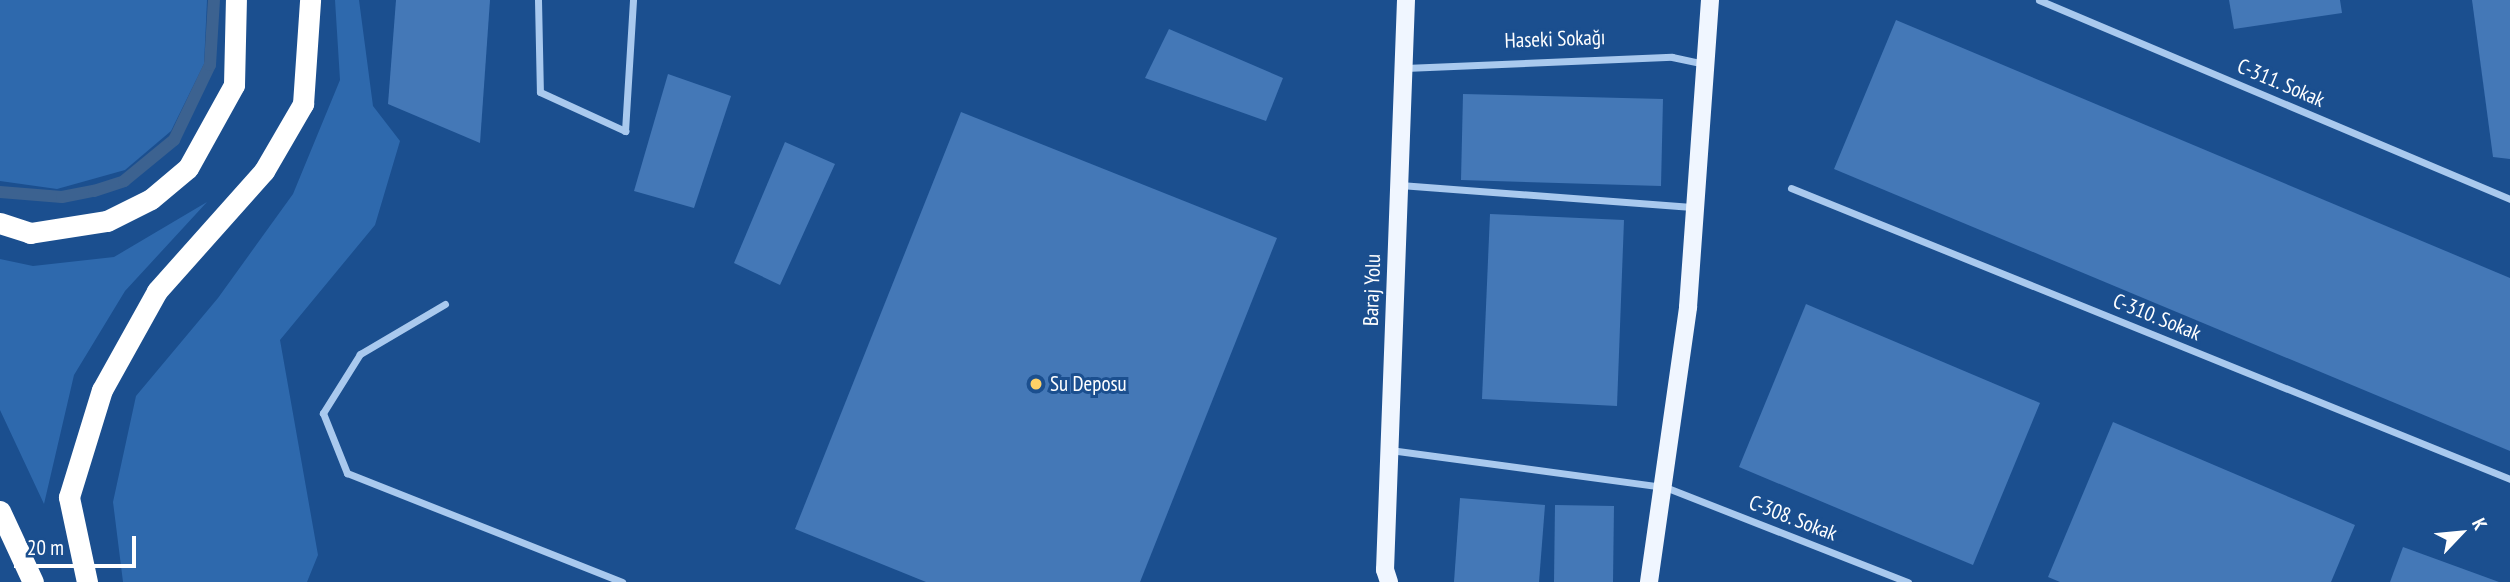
<!DOCTYPE html>
<meta charset="utf-8">
<style>
body{margin:0}
#map{position:relative;width:2510px;height:582px;overflow:hidden;background:#1b4f8f;font-family:"PT Sans Narrow",sans-serif}
div>[style]{position:absolute}
.green>*{inset:0;background:#2e69ad}
.stream>*{height:12px;margin:-6px;padding:0 6px;transform-origin:6px;border-radius:6px;background:#3c6290}
.building>*{inset:0;background:#4478b7}
.street>*{height:7px;margin:-3.5px;padding:0 3.5px;transform-origin:3.5px;border-radius:3.5px;background:#a9c9ee}
.primary>*{height:18px;margin:-9px;padding:0 9px;transform-origin:9px;border-radius:9px;background:#f0f6ff}
.highway>*{height:21px;margin:-10.5px;padding:0 10.5px;transform-origin:10.5px;border-radius:10.5px;background:#fff}
.dots>*{width:19px;height:19px;translate:-50% -50%;box-sizing:border-box;border:4px solid #1b4f8f;border-radius:50%}
span{translate:-50% -50%;white-space:nowrap;text-align:center;line-height:1.15;-webkit-text-stroke:6px #1b4f8f;paint-order:stroke}
.street-label{font-size:21px;color:#fff}
.poi-label{font-size:21px;color:#fff}
.left{translate:0 -50%;text-align:left}
.north{position:absolute;left:2426px;top:498px;width:70px;height:70px;-webkit-text-stroke:5px #1b4f8f;paint-order:stroke;rotate:64deg;font-size:19px;font-weight:700;line-height:28px;text-align:center;color:#fff}
.north::after{content:'';display:block;margin:auto;width:24px;height:32px;background:#fff;clip-path:polygon(50% 0,100% 100%,50% 72%,0 100%)}
.scale{position:absolute;left:14px;top:536px;width:122px;height:32px;box-sizing:border-box;border:4px solid #fff;border-top:0;padding-left:9px;font-size:21px;line-height:24px;white-space:nowrap;color:#fff;-webkit-text-stroke:5px #1b4f8f;paint-order:stroke}
</style>
<div id="map">
<div class="green">
<i style="clip-path:polygon(0 0,207px 0,204px 64px,171px 131px,125px 170px,57px 189px,0 181px)"></i>
<i style="clip-path:polygon(335px 0,359px 0,373px 106px,400px 141px,375px 225px,280px 340px,318px 555px,307px 582px,123px 582px,113px 502px,136px 396px,218px 298px,293px 194px,340px 80px)"></i>
<i style="clip-path:polygon(207px 202px,125px 291px,74px 375px,44px 504px,0 410px,0 259px,33px 266px,114px 257px)"></i>
</div>
<div class="stream">
<i style="left:0;top:192px;width:62px;rotate:4.6deg"></i>
<i style="left:62px;top:197px;width:33px;rotate:-11deg"></i>
<i style="left:94px;top:191px;width:32px;rotate:-18deg"></i>
<i style="left:124px;top:181px;width:65px;rotate:-39.4deg"></i>
<i style="left:174px;top:140px;width:83px;rotate:-64.4deg"></i>
<i style="left:210px;top:65px;width:65px;rotate:-86.5deg"></i>
</div>
<div class="building">
<i style="clip-path:polygon(396px 0,490px 0,480px 143px,388px 104px)"></i>
<i style="clip-path:polygon(2229px 0,2340px 0,2342px 13px,2234px 29px)"></i>
<i style="clip-path:polygon(2472px 0,2510px 0,2510px 159px,2493px 157px)"></i>
<i style="clip-path:polygon(1896px 20px,2510px 278px,2510px 451px,1834px 169px)"></i>
<i style="clip-path:polygon(1169px 29px,1283px 78px,1266px 121px,1145px 78px)"></i>
<i style="clip-path:polygon(668px 74px,731px 96px,694px 208px,634px 191px)"></i>
<i style="clip-path:polygon(1463px 94px,1663px 99px,1661px 186px,1461px 180px)"></i>
<i style="clip-path:polygon(961px 112px,1277px 238px,1140px 582px,926px 582px,795px 529px)"></i>
<i style="clip-path:polygon(785px 142px,835px 164px,780px 285px,734px 263px)"></i>
<i style="clip-path:polygon(1490px 214px,1624px 220px,1617px 406px,1482px 399px)"></i>
<i style="clip-path:polygon(1806px 304px,2040px 403px,1973px 565px,1739px 467px)"></i>
<i style="clip-path:polygon(2113px 422px,2355px 525px,2331px 582px,2060px 582px,2048px 577px)"></i>
<i style="clip-path:polygon(1460px 498px,1545px 505px,1539px 582px,1454px 582px)"></i>
<i style="clip-path:polygon(1555px 505px,1614px 506px,1613px 582px,1554px 582px)"></i>
<i style="clip-path:polygon(2403px 547px,2499px 582px,2390px 582px)"></i>
</div>
<div class="street">
<i style="left:538px;top:0;width:92px;rotate:88.8deg"></i>
<i style="left:540px;top:92px;width:94px;rotate:24.6deg"></i>
<i style="left:625px;top:131px;width:131px;rotate:-86.5deg"></i>
<i style="left:2039px;top:0;width:511px;rotate:22.9deg"></i>
<i style="left:1405px;top:68px;width:267px;rotate:-2.4deg"></i>
<i style="left:1672px;top:57px;width:33px;rotate:12deg"></i>
<i style="left:1400px;top:185px;width:296px;rotate:4.3deg"></i>
<i style="left:1791px;top:188px;width:776px;rotate:22.03deg"></i>
<i style="left:445px;top:304px;width:99px;rotate:149.5deg"></i>
<i style="left:360px;top:354px;width:70px;rotate:122.1deg"></i>
<i style="left:323px;top:413px;width:65px;rotate:68.2deg"></i>
<i style="left:347px;top:473px;width:296px;rotate:21.6deg"></i>
<i style="left:1390px;top:450px;width:277px;rotate:7.7deg"></i>
<i style="left:1665px;top:487px;width:261px;rotate:21.4deg"></i>
</div>
<div class="primary">
<i style="left:1389px;top:582px;width:13px;rotate:-108deg"></i>
<i style="left:1385px;top:570px;width:570px;rotate:-87.89deg"></i>
<i style="left:1649px;top:582px;width:278px;rotate:-81.9deg"></i>
<i style="left:1688px;top:307px;width:308px;rotate:-85.9deg"></i>
</div>
<div class="highway">
<i style="left:0;top:223px;width:32px;rotate:18deg"></i>
<i style="left:30px;top:233px;width:78px;rotate:-8.9deg"></i>
<i style="left:107px;top:221px;width:49px;rotate:-26.6deg"></i>
<i style="left:151px;top:199px;width:48px;rotate:-40deg"></i>
<i style="left:188px;top:168px;width:95px;rotate:-61deg"></i>
<i style="left:234px;top:85px;width:85px;rotate:-88.7deg"></i>
<i style="left:0;top:511px;width:78px;rotate:65.1deg"></i>
<i style="left:87px;top:582px;width:87px;rotate:-102deg"></i>
<i style="left:69px;top:497px;width:112px;rotate:-72.9deg"></i>
<i style="left:102px;top:390px;width:113px;rotate:-60.9deg"></i>
<i style="left:157px;top:291px;width:161px;rotate:-48.3deg"></i>
<i style="left:264px;top:171px;width:78px;rotate:-59.8deg"></i>
<i style="left:303px;top:104px;width:104px;rotate:-86.1deg"></i>
</div>
<div class="dots">
<i style="left:1036px;top:384px;background:#ffd166"></i>
</div>
<div class="street-label">
<span style="left:1555px;top:39px;rotate:-2deg">Haseki Sokağı</span>
<span style="left:2281px;top:83px;rotate:23deg">C-311. Sokak</span>
<span style="left:1372px;top:290px;rotate:-88deg">Baraj Yolu</span>
<span style="left:2157px;top:317px;rotate:22deg">C-310. Sokak</span>
<span style="left:1793px;top:518px;rotate:21deg">C-308. Sokak</span>
</div>
<div class="poi-label">
<span class="left" style="left:1050px;top:384px">Su Deposu</span>
</div>
<div class="north">K</div>
<div class="scale">20 m</div>
</div>
